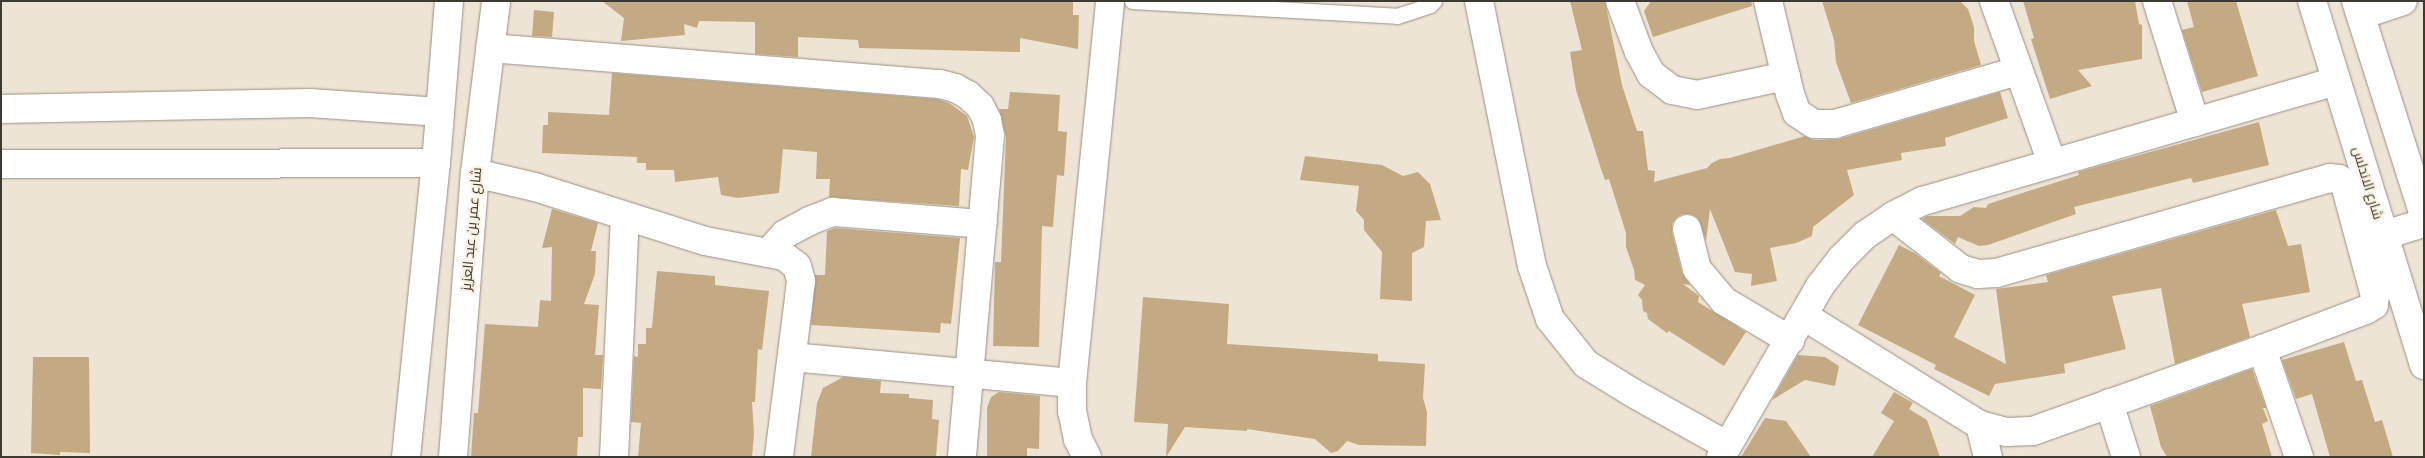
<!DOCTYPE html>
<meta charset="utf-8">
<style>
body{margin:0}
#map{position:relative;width:2425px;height:458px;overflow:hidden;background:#eee4d5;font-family:"PT Sans Narrow",Cairo,sans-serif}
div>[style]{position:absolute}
.building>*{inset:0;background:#c3aa83}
.roads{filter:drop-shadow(0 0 1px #999083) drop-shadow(0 0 1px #999083)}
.service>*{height:15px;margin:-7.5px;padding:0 7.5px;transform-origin:7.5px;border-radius:7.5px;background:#fff}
.minor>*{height:28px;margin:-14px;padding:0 14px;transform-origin:14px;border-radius:14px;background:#fff}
.tertiary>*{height:28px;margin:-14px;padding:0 14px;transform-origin:14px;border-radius:14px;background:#fff}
span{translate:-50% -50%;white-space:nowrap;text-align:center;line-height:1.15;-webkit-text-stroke:4px #fbf2e2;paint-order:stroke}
.street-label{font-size:14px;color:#3d3933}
.frame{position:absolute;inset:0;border:2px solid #3d3933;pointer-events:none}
</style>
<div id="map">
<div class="building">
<i style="clip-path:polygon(602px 1px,1073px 1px,1073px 15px,1079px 15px,1078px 49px,1020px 38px,1020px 52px,859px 48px,858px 40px,798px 37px,798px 57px,755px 54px,755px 22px,699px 21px,697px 28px,684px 24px,685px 35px,621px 41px,624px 18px)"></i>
<i style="clip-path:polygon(1570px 1px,1605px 1px,1622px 85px,1637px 131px,1643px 131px,1648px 170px,1655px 171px,1654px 182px,1707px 168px,1712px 163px,1720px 159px,1730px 158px,1805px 136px,1814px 140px,1839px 139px,2000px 92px,2008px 118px,1945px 138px,1946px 146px,1901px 153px,1902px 160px,1847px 170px,1854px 195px,1813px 227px,1812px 236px,1796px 243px,1770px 248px,1777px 281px,1751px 286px,1752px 274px,1735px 272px,1710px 209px,1706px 241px,1698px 218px,1691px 214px,1683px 214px,1677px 217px,1672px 224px,1672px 233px,1682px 273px,1690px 285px,1683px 284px,1699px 296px,1698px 302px,1746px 332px,1724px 366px,1669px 331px,1667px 333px,1648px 319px,1647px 313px,1643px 311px,1642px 300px,1638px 295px,1645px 285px,1635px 280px,1634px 270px,1626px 247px,1626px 233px,1609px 179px,1605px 180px,1601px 169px,1576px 90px,1570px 52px,1582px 50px)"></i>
<i style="clip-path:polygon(1651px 1px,1751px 1px,1752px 6px,1653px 37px,1644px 11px)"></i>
<i style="clip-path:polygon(1822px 1px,1960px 1px,1968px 9px,1974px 27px,1974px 41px,1981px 65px,1851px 103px,1836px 62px,1834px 40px)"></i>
<i style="clip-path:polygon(2023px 1px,2135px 1px,2139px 24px,2142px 25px,2142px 59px,2078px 70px,2092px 86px,2050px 99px,2031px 39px,2034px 38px)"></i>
<i style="clip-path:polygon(2187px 1px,2236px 1px,2258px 76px,2202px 92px,2182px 30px,2194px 27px)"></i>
<i style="clip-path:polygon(534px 10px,554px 12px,552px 37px,532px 36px)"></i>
<i style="clip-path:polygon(612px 73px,937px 99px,949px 103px,967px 116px,974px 137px,968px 170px,961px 169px,959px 206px,829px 197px,830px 179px,816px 179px,817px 152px,783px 149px,779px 193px,738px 198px,721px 195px,718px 177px,675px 182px,674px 170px,646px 170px,646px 163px,637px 163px,637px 157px,542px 153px,543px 125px,548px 125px,548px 112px,609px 115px)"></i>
<i style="clip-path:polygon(1010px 92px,1060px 95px,1058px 131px,1067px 132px,1064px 176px,1057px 175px,1053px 227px,1042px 226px,1039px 347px,993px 346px,995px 262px,1001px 262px,1006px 137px,999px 109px,1008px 109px)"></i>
<i style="clip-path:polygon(2259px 122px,2269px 165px,2193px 183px,2191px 178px,2074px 207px,2076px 214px,1988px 245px,1979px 246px,1958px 237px,1955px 244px,1922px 219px,1927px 216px,1960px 216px,1974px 207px,1986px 208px,1988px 204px,2079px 175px,2078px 172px)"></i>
<i style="clip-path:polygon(1305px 156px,1382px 165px,1403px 176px,1418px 172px,1430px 184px,1441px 220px,1426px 221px,1424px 247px,1412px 253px,1412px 301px,1380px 299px,1382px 252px,1364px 230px,1364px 220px,1356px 211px,1359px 186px,1300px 180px)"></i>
<i style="clip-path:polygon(552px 209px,598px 223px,591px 251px,596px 251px,595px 274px,584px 304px,599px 305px,595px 355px,603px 355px,601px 389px,583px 388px,583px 437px,578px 437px,577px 457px,471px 457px,474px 413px,478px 413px,485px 324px,538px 327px,540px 300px,551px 301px,552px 247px,542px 248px)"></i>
<i style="clip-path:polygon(2276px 210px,2288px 246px,2301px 244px,2310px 292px,2242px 304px,2250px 337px,2175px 364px,2161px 288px,2112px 296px,2126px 349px,2064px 364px,2065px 373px,1995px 384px,1989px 396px,1934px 369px,1936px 365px,1858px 325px,1899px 245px,1916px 254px,1941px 273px,1939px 276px,1975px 295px,1954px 337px,2006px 364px,1996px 289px,2048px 282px,2046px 275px)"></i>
<i style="clip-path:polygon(835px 228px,960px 238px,951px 324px,941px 323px,940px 333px,811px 325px,815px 275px,825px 275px,827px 231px)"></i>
<i style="clip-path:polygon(657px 271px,715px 276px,715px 285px,769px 291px,762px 350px,758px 349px,755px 402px,752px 402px,754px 434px,752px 457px,638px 457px,641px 423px,631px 422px,634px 356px,638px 357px,638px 344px,646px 344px,646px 328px,652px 328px)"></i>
<i style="clip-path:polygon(1143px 297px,1229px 304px,1227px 344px,1378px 354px,1378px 361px,1425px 364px,1423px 398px,1427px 412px,1426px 446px,1359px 445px,1347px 441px,1338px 451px,1331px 453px,1315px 439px,1247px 429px,1247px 431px,1185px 427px,1166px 457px,1168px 424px,1134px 422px)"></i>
<i style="clip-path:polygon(2344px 342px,2356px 381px,2362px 380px,2375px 422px,2382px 420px,2393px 457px,2330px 457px,2312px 394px,2296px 399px,2282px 360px)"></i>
<i style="clip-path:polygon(1798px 355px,1825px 357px,1839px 366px,1835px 386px,1805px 380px,1772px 400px)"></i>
<i style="clip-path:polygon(33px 357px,89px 357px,90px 453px,60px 452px,60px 455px,31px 453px)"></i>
<i style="clip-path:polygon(2252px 369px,2266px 408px,2263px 408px,2268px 421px,2262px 424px,2272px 457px,2167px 457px,2161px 447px,2150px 406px)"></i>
<i style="clip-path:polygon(843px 377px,881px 381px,880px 393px,909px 394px,909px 398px,933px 400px,932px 419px,939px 420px,936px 457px,811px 457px,817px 403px,823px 388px)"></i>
<i style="clip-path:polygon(999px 392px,1040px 396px,1039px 449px,1027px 448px,1027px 457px,987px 457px,987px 408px,991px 397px)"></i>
<i style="clip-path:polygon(1894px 392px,1913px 403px,1909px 409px,1927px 420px,1940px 457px,1872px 457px,1894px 421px,1881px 413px)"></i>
<i style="clip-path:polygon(1765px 418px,1786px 421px,1811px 457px,1741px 457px)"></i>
</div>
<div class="roads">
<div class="service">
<i style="left:1132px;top:1px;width:265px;rotate:3.2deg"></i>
<i style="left:1397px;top:16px;width:35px;rotate:-18deg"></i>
<i style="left:1430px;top:5px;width:6px;rotate:-45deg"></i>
</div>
<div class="minor">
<i style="left:1479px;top:1px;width:270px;rotate:78.7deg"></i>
<i style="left:1532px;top:266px;width:56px;rotate:71.2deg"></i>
<i style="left:1550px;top:319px;width:58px;rotate:51.3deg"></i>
<i style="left:1586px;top:364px;width:55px;rotate:31.7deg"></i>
<i style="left:1633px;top:393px;width:107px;rotate:29.2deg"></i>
<i style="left:1620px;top:1px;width:54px;rotate:69.6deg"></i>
<i style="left:1639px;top:52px;width:25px;rotate:61deg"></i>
<i style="left:1651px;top:74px;width:26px;rotate:37deg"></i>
<i style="left:1672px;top:90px;width:25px;rotate:11deg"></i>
<i style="left:1697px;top:95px;width:91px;rotate:-12.1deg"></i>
<i style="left:1768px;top:1px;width:96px;rotate:76.7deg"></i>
<i style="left:1790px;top:94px;width:20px;rotate:70deg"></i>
<i style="left:1797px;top:113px;width:20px;rotate:33deg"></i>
<i style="left:1814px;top:124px;width:21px"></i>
<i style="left:1835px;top:124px;width:191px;rotate:-16.2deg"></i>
<i style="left:1994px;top:1px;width:172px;rotate:70.3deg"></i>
<i style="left:2157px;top:1px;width:127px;rotate:72.6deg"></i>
<i style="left:2361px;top:15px;width:44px;rotate:-18.4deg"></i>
<i style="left:490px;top:48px;width:451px;rotate:4.6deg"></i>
<i style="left:940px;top:84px;width:16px;rotate:15deg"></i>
<i style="left:955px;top:88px;width:15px;rotate:28deg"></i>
<i style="left:968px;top:95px;width:16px;rotate:43deg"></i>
<i style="left:980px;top:106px;width:16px;rotate:63deg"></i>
<i style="left:987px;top:120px;width:16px;rotate:79deg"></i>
<i style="left:990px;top:136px;width:322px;rotate:95deg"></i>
<i style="left:1px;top:109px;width:309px;rotate:-1.1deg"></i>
<i style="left:310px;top:103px;width:130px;rotate:4deg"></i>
<i style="left:1px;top:164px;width:435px;rotate:-0.1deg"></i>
<i style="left:475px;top:173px;width:62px;rotate:13.1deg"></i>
<i style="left:535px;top:187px;width:178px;rotate:17.6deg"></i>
<i style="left:705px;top:241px;width:80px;rotate:10.8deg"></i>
<i style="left:784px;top:256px;width:16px;rotate:38deg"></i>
<i style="left:797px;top:266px;width:16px;rotate:75deg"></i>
<i style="left:801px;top:281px;width:17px;rotate:97deg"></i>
<i style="left:799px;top:298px;width:160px;rotate:97.2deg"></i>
<i style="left:1687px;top:229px;width:41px;rotate:76deg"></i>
<i style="left:1697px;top:269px;width:42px;rotate:49.8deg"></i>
<i style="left:1724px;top:301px;width:77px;rotate:30.6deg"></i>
<i style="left:768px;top:253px;width:25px;rotate:-48deg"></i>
<i style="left:785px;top:234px;width:27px;rotate:-28deg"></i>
<i style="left:809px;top:221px;width:26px;rotate:-21deg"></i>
<i style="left:833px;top:212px;width:150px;rotate:4.6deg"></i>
<i style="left:1804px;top:316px;width:207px;rotate:31.8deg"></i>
<i style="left:1980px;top:425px;width:27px;rotate:15deg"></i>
<i style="left:2006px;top:432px;width:27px;rotate:-2deg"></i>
<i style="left:2033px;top:431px;width:243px;rotate:-19.7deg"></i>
<i style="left:2262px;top:349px;width:111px;rotate:-20.6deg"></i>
<i style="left:2366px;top:310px;width:9px;rotate:-32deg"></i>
<i style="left:2374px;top:305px;width:9px;rotate:-84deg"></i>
<i style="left:2375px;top:296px;width:115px;rotate:-105.1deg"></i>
<i style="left:2345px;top:185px;width:8px;rotate:-135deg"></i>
<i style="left:2339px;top:179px;width:9px;rotate:-174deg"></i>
<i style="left:2330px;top:178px;width:346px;rotate:164.1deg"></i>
<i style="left:1997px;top:273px;width:19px;rotate:177deg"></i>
<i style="left:1978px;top:274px;width:18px;rotate:-164deg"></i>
<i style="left:1961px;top:269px;width:86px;rotate:-142.1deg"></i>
<i style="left:2262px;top:349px;width:114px;rotate:71.1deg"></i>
<i style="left:792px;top:357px;width:281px;rotate:5.3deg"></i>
<i style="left:2109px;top:403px;width:57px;rotate:72.5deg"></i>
<i style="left:1980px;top:425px;width:33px;rotate:76deg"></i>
<i style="left:614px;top:457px;width:241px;rotate:-87.4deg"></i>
<i style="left:1087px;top:457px;width:20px;rotate:-117deg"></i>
<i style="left:1078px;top:439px;width:29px;rotate:-102deg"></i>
<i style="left:1072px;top:411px;width:28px;rotate:-90deg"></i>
<i style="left:1072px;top:383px;width:384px;rotate:-84.3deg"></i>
<i style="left:1721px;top:457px;width:198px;rotate:-59.9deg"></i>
<i style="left:1820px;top:286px;width:34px;rotate:-52deg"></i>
<i style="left:1841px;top:259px;width:34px;rotate:-45deg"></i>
<i style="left:1865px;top:235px;width:34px;rotate:-34deg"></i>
<i style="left:1893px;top:216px;width:34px;rotate:-27deg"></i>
<i style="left:1923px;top:201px;width:430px;rotate:-16.2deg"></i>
</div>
<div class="tertiary">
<i style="left:2312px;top:1px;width:381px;rotate:72.9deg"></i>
<i style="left:2356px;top:1px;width:225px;rotate:72.4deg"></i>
<i style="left:2384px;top:235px;width:42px;rotate:-16.7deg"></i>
<i style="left:406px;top:457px;width:296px;rotate:-84.2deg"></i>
<i style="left:436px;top:163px;width:163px;rotate:-85.4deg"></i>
<i style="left:453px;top:457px;width:285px;rotate:-85.6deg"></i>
<i style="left:475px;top:173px;width:173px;rotate:-83deg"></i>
</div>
</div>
<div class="street-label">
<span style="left:2368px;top:183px;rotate:73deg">شارع الاندلس</span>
<span style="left:471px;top:229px;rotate:-85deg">شارع عمر بن عبد العزيز</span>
</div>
<div class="frame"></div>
</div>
